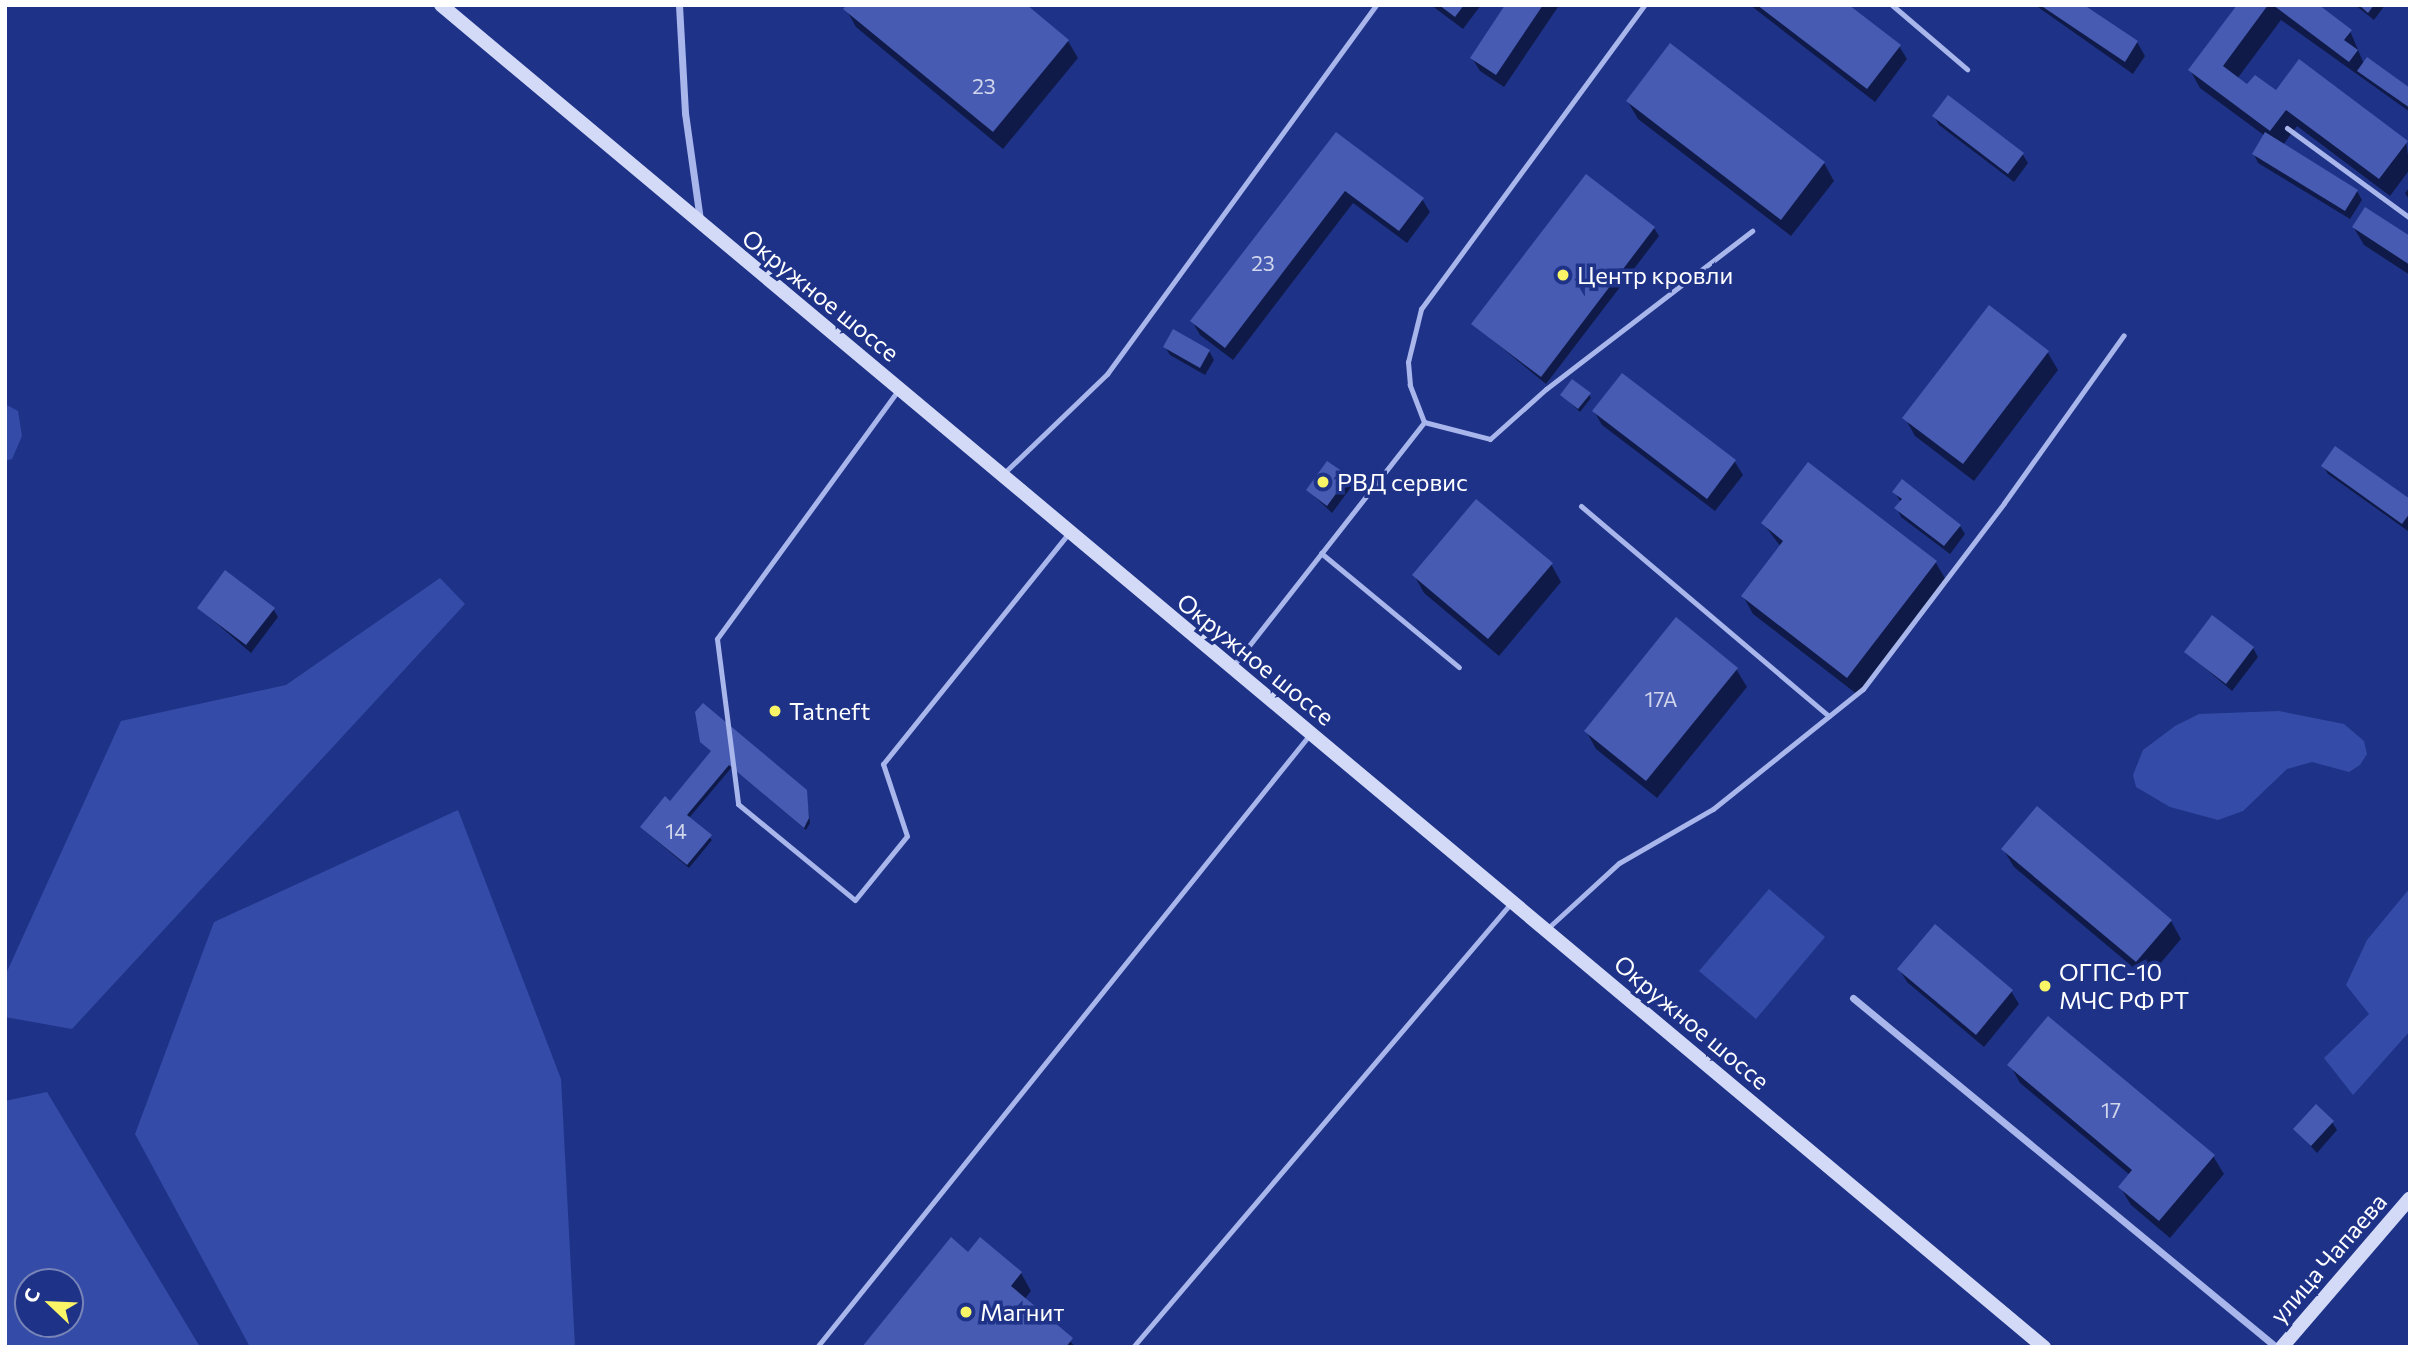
<!DOCTYPE html>
<meta charset="utf-8">
<style>
body{margin:0}
#map{position:relative;width:2415px;height:1352px;overflow:hidden;background:#1e3288;font-family:Commissioner,sans-serif}
div>[style]{position:absolute}
.green>*{inset:0;background:#344ca7}
.shadow>*{inset:0;background:#0007}
.building>*{inset:0;background:#465bb1}
.lane>*{height:5px;margin:-2.5px;padding:0 2.5px;transform-origin:2.5px;border-radius:2.5px;background:#a8b6eb}
.street>*{height:7px;margin:-3.5px;padding:0 3.5px;transform-origin:3.5px;border-radius:3.5px;background:#a8b6eb}
.secondary>*{height:14px;margin:-7px;padding:0 7px;transform-origin:7px;border-radius:7px;background:#d3daf8}
.dots>*{width:19px;height:19px;translate:-50% -50%;box-sizing:border-box;border:4px solid #1e3288;border-radius:50%}
span{translate:-50% -50%;white-space:nowrap;text-align:center;line-height:1.15;-webkit-text-stroke:7px #1e3288;paint-order:stroke}
.number-label{font-size:21px;color:#d1d6ec}
.number-label span{-webkit-text-stroke-width:0}
.poi-label{font-size:24px;color:#fff}
.left{translate:0 -50%;text-align:left}
.street-label{font-size:24px;color:#fff}
.frame{position:absolute;inset:0;border:7px solid #fff;pointer-events:none}
.north{position:absolute;left:14px;top:1268px;width:70px;height:70px;box-sizing:border-box;background:#1e3288;border:2px solid #7884b8;border-radius:50%;rotate:293deg;font-size:19px;font-weight:700;line-height:28px;text-align:center;color:#fff}
.north::after{content:'';display:block;margin:auto;width:24px;height:32px;background:#faf467;clip-path:polygon(50% 0,100% 100%,50% 72%,0 100%)}
</style>
<div id="map">
<div class="green">
<i style="clip-path:polygon(5px 404px,18px 411px,22px 436px,12px 459px,5px 461px)"></i>
<i style="clip-path:polygon(440px 578px,465px 604px,72px 1029px,5px 1017px,5px 976px,121px 721px,286px 685px)"></i>
<i style="clip-path:polygon(2279px 711px,2344px 724px,2364px 741px,2367px 754px,2360px 765px,2349px 772px,2312px 762px,2287px 769px,2243px 811px,2218px 820px,2170px 807px,2136px 787px,2133px 775px,2143px 750px,2175px 726px,2199px 714px)"></i>
<i style="clip-path:polygon(458px 810px,561px 1079px,575px 1347px,250px 1347px,135px 1134px,214px 922px)"></i>
<i style="clip-path:polygon(2410px 888px,2410px 1031px,2353px 1095px,2324px 1058px,2369px 1014px,2346px 985px,2367px 940px)"></i>
<i style="clip-path:polygon(1769px 889px,1825px 937px,1756px 1019px,1699px 971px)"></i>
<i style="clip-path:polygon(evenodd,47px 1092px,200px 1347px,5px 1347px,5px 1101px,47px 1092px,70px 1282px,70px 1324px,28px 1324px,28px 1282px,70px 1282px)"></i>
</div>
<div class="shadow">
<i style="clip-path:polygon(1431px 5px,1481px 5px,1463px 29px)"></i>
<i style="clip-path:polygon(1507px 5px,1558px 7px,1504px 87px,1480px 71px,1472px 58px)"></i>
<i style="clip-path:polygon(1750px 5px,1846px 5px,1899px 46px,1907px 59px,1875px 102px)"></i>
<i style="clip-path:polygon(2035px 5px,2081px 5px,2137px 42px,2145px 56px,2133px 74px)"></i>
<i style="clip-path:polygon(2239px 5px,2316px 5px,2350px 31px,2364px 64px,2410px 90px,2410px 112px,2281px 20px,2237px 79px,2248px 87px,2276px 93px,2406px 142px,2410px 169px,2390px 196px,2297px 126px,2283px 145px,2357px 191px,2362px 200px,2350px 219px,2258px 163px,2254px 154px,2265px 136px,2200px 88px,2190px 70px)"></i>
<i style="clip-path:polygon(2355px 5px,2385px 5px,2374px 20px)"></i>
<i style="clip-path:polygon(846px 9px,1068px 41px,1078px 58px,1003px 149px,856px 27px)"></i>
<i style="clip-path:polygon(1949px 98px,2023px 155px,2028px 163px,2014px 182px,1939px 125px,1934px 116px)"></i>
<i style="clip-path:polygon(1628px 102px,1824px 163px,1834px 181px,1791px 236px,1638px 119px)"></i>
<i style="clip-path:polygon(1336px 134px,1422px 199px,1430px 212px,1407px 243px,1353px 203px,1233px 360px,1200px 335px,1192px 321px)"></i>
<i style="clip-path:polygon(2410px 187px,2410px 201px,2405px 193px)"></i>
<i style="clip-path:polygon(1654px 228px,1659px 236px,1546px 384px,1473px 324px)"></i>
<i style="clip-path:polygon(2354px 228px,2410px 238px,2410px 275px,2364px 245px)"></i>
<i style="clip-path:polygon(1989px 308px,2048px 353px,2058px 370px,1974px 481px,1915px 436px,1905px 418px)"></i>
<i style="clip-path:polygon(1165px 347px,1209px 351px,1214px 360px,1205px 375px,1170px 355px)"></i>
<i style="clip-path:polygon(1622px 375px,1735px 462px,1743px 475px,1715px 511px,1602px 425px,1594px 411px)"></i>
<i style="clip-path:polygon(1562px 395px,1589px 395px,1591px 398px,1580px 412px)"></i>
<i style="clip-path:polygon(1808px 464px,1936px 563px,1946px 580px,1858px 695px,1753px 614px,1743px 596px,1781px 547px,1763px 523px)"></i>
<i style="clip-path:polygon(2323px 466px,2410px 501px,2408px 531px,2328px 474px)"></i>
<i style="clip-path:polygon(1347px 478px,1352px 486px,1332px 513px,1308px 490px)"></i>
<i style="clip-path:polygon(1894px 492px,1960px 526px,1965px 534px,1950px 554px,1901px 517px,1897px 508px,1901px 502px)"></i>
<i style="clip-path:polygon(1551px 564px,1561px 582px,1499px 656px,1424px 593px,1414px 575px)"></i>
<i style="clip-path:polygon(199px 608px,273px 609px,278px 617px,251px 653px)"></i>
<i style="clip-path:polygon(2253px 648px,2258px 657px,2232px 691px,2186px 652px)"></i>
<i style="clip-path:polygon(1736px 669px,1747px 687px,1657px 798px,1596px 749px,1586px 731px)"></i>
<i style="clip-path:polygon(702px 741px,806px 791px,810px 823px,806px 830px,732px 767px,689px 818px,712px 840px,689px 868px,644px 830px,642px 827px,671px 803px,713px 753px)"></i>
<i style="clip-path:polygon(2003px 849px,2171px 921px,2181px 939px,2147px 979px,2014px 867px)"></i>
<i style="clip-path:polygon(1899px 969px,2011px 991px,2019px 1004px,1984px 1047px,1907px 982px)"></i>
<i style="clip-path:polygon(2010px 1065px,2213px 1156px,2224px 1174px,2170px 1238px,2131px 1205px,2120px 1187px,2130px 1175px,2020px 1083px)"></i>
<i style="clip-path:polygon(2332px 1122px,2337px 1130px,2317px 1153px,2295px 1129px)"></i>
<i style="clip-path:polygon(969px 1254px,1021px 1273px,1031px 1291px,1024px 1300px,1076px 1347px,864px 1347px)"></i>
</div>
<div class="building">
<i style="clip-path:polygon(847px 5px,1027px 5px,1069px 40px,993px 132px,843px 9px)"></i>
<i style="clip-path:polygon(1439px 5px,1464px 5px,1455px 17px)"></i>
<i style="clip-path:polygon(1505px 5px,1543px 5px,1496px 75px,1470px 58px)"></i>
<i style="clip-path:polygon(1757px 5px,1849px 5px,1901px 45px,1867px 89px)"></i>
<i style="clip-path:polygon(2040px 5px,2084px 5px,2138px 41px,2125px 62px)"></i>
<i style="clip-path:polygon(2237px 5px,2268px 5px,2223px 66px,2247px 84px,2255px 75px,2276px 90px,2299px 59px,2408px 141px,2379px 179px,2286px 110px,2270px 131px,2188px 70px)"></i>
<i style="clip-path:polygon(2273px 5px,2319px 5px,2352px 30px,2344px 40px,2358px 50px,2349px 62px)"></i>
<i style="clip-path:polygon(2359px 5px,2374px 5px,2368px 13px)"></i>
<i style="clip-path:polygon(1670px 43px,1825px 162px,1781px 220px,1626px 101px)"></i>
<i style="clip-path:polygon(2367px 57px,2410px 88px,2410px 108px,2357px 71px)"></i>
<i style="clip-path:polygon(1948px 95px,2024px 153px,2008px 174px,1932px 116px)"></i>
<i style="clip-path:polygon(1336px 132px,1424px 198px,1399px 231px,1345px 191px,1225px 348px,1190px 321px)"></i>
<i style="clip-path:polygon(2265px 132px,2358px 190px,2345px 211px,2252px 154px)"></i>
<i style="clip-path:polygon(1586px 174px,1655px 227px,1541px 377px,1471px 324px)"></i>
<i style="clip-path:polygon(2365px 207px,2410px 236px,2410px 265px,2352px 227px)"></i>
<i style="clip-path:polygon(1989px 305px,2049px 351px,1963px 464px,1902px 418px)"></i>
<i style="clip-path:polygon(1173px 329px,1210px 350px,1200px 368px,1163px 347px)"></i>
<i style="clip-path:polygon(1622px 373px,1736px 460px,1707px 499px,1592px 411px)"></i>
<i style="clip-path:polygon(1572px 379px,1591px 393px,1578px 409px,1560px 395px)"></i>
<i style="clip-path:polygon(2335px 446px,2410px 499px,2410px 513px,2402px 524px,2321px 466px)"></i>
<i style="clip-path:polygon(1327px 461px,1349px 476px,1327px 506px,1306px 490px)"></i>
<i style="clip-path:polygon(1808px 462px,1937px 561px,1847px 678px,1741px 596px,1783px 541px,1761px 523px)"></i>
<i style="clip-path:polygon(1902px 479px,1961px 525px,1944px 546px,1894px 508px,1902px 499px,1892px 492px)"></i>
<i style="clip-path:polygon(1476px 499px,1553px 563px,1488px 639px,1412px 575px)"></i>
<i style="clip-path:polygon(225px 570px,275px 608px,246px 645px,197px 608px)"></i>
<i style="clip-path:polygon(2212px 615px,2254px 647px,2226px 684px,2184px 652px)"></i>
<i style="clip-path:polygon(1676px 617px,1738px 668px,1646px 781px,1584px 731px)"></i>
<i style="clip-path:polygon(703px 703px,807px 790px,809px 818px,804px 828px,729px 765px,687px 815px,712px 835px,687px 865px,640px 827px,665px 796px,670px 801px,711px 751px,700px 742px,695px 712px)"></i>
<i style="clip-path:polygon(2037px 806px,2172px 920px,2136px 962px,2001px 849px)"></i>
<i style="clip-path:polygon(1935px 924px,2013px 990px,1976px 1035px,1897px 969px)"></i>
<i style="clip-path:polygon(2048px 1016px,2215px 1155px,2159px 1221px,2118px 1187px,2132px 1170px,2007px 1065px)"></i>
<i style="clip-path:polygon(2316px 1104px,2334px 1121px,2311px 1146px,2293px 1129px)"></i>
<i style="clip-path:polygon(951px 1237px,968px 1252px,980px 1237px,1022px 1272px,1011px 1286px,1073px 1338px,1066px 1347px,862px 1347px)"></i>
</div>
<div class="lane">
<i style="left:1892px;top:5px;width:99px;rotate:40.5deg"></i>
<i style="left:2287px;top:128px;width:152px;rotate:36.2deg"></i>
<i style="left:899px;top:389px;width:309px;rotate:126.1deg"></i>
<i style="left:717px;top:639px;width:166px;rotate:82.7deg"></i>
<i style="left:738px;top:804px;width:151px;rotate:39.4deg"></i>
<i style="left:855px;top:900px;width:82px;rotate:-50.9deg"></i>
<i style="left:907px;top:836px;width:76px;rotate:-108.4deg"></i>
<i style="left:883px;top:764px;width:295px;rotate:-51.2deg"></i>
<i style="left:1424px;top:422px;width:68px;rotate:14.4deg"></i>
<i style="left:1490px;top:439px;width:75px;rotate:-41.8deg"></i>
<i style="left:1546px;top:389px;width:260px;rotate:-37.5deg"></i>
<i style="left:1002px;top:475px;width:146px;rotate:-43.9deg"></i>
<i style="left:1107px;top:374px;width:457px;rotate:-53.9deg"></i>
<i style="left:1581px;top:506px;width:325px;rotate:40.3deg"></i>
<i style="left:1321px;top:553px;width:179px;rotate:39.6deg"></i>
<i style="left:1233px;top:666px;width:310px;rotate:-51.9deg"></i>
<i style="left:1424px;top:422px;width:40px;rotate:-111deg"></i>
<i style="left:1410px;top:385px;width:23px;rotate:-95deg"></i>
<i style="left:1408px;top:362px;width:55px;rotate:-76.2deg"></i>
<i style="left:1421px;top:309px;width:377px;rotate:-53.7deg"></i>
<i style="left:1548px;top:928px;width:96px;rotate:-42.5deg"></i>
<i style="left:1619px;top:863px;width:108px;rotate:-29.9deg"></i>
<i style="left:1713px;top:809px;width:192px;rotate:-38.7deg"></i>
<i style="left:1863px;top:689px;width:233px;rotate:-52.8deg"></i>
<i style="left:2004px;top:503px;width:206px;rotate:-54.5deg"></i>
<i style="left:817px;top:1347px;width:788px;rotate:-51.18deg"></i>
<i style="left:1133px;top:1347px;width:583px;rotate:-49.59deg"></i>
</div>
<div class="street">
<i style="left:679px;top:5px;width:108px;rotate:86.8deg"></i>
<i style="left:685px;top:113px;width:108px;rotate:82deg"></i>
<i style="left:1853px;top:998px;width:548px;rotate:39.52deg"></i>
</div>
<div class="secondary">
<i style="left:441px;top:5px;width:2091px;rotate:39.94deg"></i>
<i style="left:2282px;top:1347px;width:196px;rotate:-49.3deg"></i>
</div>
<div class="dots">
<i style="left:1563px;top:275px;background:#faf467"></i>
<i style="left:1323px;top:482px;background:#faf467"></i>
<i style="left:775px;top:711px;background:#faf467"></i>
<i style="left:2045px;top:986px;background:#faf467"></i>
<i style="left:966px;top:1312px;background:#faf467"></i>
</div>
<div class="number-label">
<span style="left:984px;top:86px">23</span>
<span style="left:1263px;top:263px">23</span>
<span style="left:1661px;top:699px">17А</span>
<span style="left:676px;top:831px">14</span>
<span style="left:2111px;top:1110px">17</span>
</div>
<div class="poi-label">
<span class="left" style="left:1577px;top:275px">Центр кровли</span>
<span class="left" style="left:1337px;top:482px">РВД сервис</span>
<span class="left" style="left:789px;top:711px">Tatneft</span>
<span class="left" style="left:2059px;top:986px">ОГПС-10<br>МЧС РФ РТ</span>
<span class="left" style="left:980px;top:1312px">Магнит</span>
</div>
<div class="street-label">
<span style="left:821px;top:295px;rotate:39deg">Окружное шоссе</span>
<span style="left:1256px;top:659px;rotate:39deg">Окружное шоссе</span>
<span style="left:1692px;top:1022px;rotate:40deg">Окружное шоссе</span>
<span style="left:2328px;top:1258px;rotate:-49deg">улица Чапаева</span>
</div>
<div class="frame"></div>
<div class="north">С</div>
</div>
